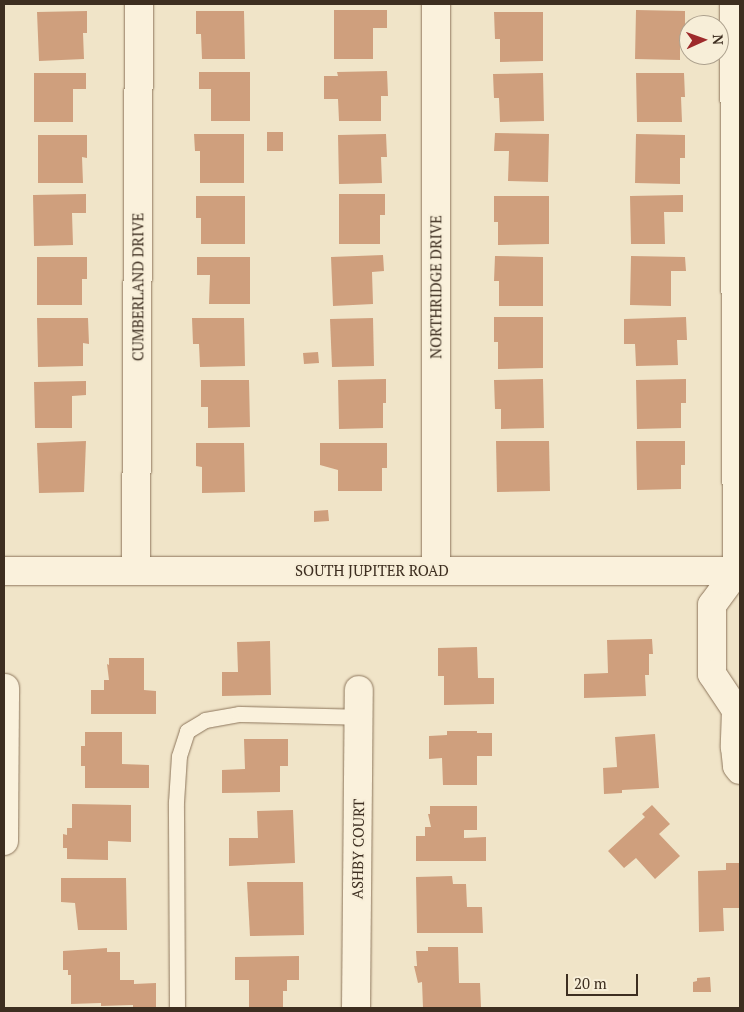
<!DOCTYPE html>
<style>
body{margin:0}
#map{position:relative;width:744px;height:1012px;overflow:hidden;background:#f0e4c8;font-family:"PT Serif",serif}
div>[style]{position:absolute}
.building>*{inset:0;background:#cf9f7d}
.roads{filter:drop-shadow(0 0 1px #8d765c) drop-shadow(0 0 1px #8d765c)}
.service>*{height:15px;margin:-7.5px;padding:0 7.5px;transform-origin:7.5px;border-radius:7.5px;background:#faf1dc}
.minor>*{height:28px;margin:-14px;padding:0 14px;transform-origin:14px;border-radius:14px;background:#faf1dc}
.tertiary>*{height:28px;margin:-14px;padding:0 14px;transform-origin:14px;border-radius:14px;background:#faf1dc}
span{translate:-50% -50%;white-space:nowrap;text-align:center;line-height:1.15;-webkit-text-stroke:4px #f7eed8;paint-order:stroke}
.street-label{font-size:15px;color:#3d2e20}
.frame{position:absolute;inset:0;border:5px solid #3d2e20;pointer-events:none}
.north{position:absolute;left:679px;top:15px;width:50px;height:50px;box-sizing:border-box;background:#f7eed8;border:1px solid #ada18e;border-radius:50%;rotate:88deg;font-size:14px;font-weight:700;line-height:20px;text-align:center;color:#3d2e20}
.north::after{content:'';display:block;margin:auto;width:18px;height:22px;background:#9e2a2b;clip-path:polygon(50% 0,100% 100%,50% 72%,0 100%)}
.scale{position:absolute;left:566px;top:974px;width:72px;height:22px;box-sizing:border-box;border:2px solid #3d2e20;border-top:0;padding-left:6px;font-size:15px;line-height:18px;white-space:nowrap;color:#3d2e20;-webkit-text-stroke:4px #f7eed8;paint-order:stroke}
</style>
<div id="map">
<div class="building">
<i style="clip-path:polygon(334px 10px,387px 10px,387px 28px,373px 28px,373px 59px,334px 59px)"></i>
<i style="clip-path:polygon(636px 10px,685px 11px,685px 37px,680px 37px,680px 60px,635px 59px)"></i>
<i style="clip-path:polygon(87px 11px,87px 33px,83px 33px,84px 59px,39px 61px,37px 12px)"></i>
<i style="clip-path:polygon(196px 11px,244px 11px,245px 59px,202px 59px,201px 34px,196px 34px)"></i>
<i style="clip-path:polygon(494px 12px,543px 12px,543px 61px,500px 62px,500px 39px,495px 39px)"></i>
<i style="clip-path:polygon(387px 71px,388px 96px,381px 96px,381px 121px,339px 121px,338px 99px,324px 99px,324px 76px,338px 76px,337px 72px)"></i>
<i style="clip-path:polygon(199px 72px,250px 72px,250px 121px,211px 121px,211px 89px,199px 89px)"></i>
<i style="clip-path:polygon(34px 73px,86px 73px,86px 89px,73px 89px,73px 122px,34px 122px)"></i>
<i style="clip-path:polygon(543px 73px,544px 121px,500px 122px,499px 98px,494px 98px,493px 74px)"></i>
<i style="clip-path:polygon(636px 73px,684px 73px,685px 97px,681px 97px,682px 122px,637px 122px)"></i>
<i style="clip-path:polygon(267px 132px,283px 132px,283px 151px,267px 151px)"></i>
<i style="clip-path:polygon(495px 133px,549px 134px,548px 182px,508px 181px,509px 151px,494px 151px)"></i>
<i style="clip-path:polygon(194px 134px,244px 134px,244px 183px,200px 183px,200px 151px,195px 151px)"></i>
<i style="clip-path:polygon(386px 134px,387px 157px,381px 157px,382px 183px,339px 184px,338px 135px)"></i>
<i style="clip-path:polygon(636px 134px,685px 135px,685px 158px,680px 158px,680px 184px,635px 183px)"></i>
<i style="clip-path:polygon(38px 135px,87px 135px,87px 158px,82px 157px,83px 183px,38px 183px)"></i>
<i style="clip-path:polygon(86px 194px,86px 213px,72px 213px,73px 245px,34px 246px,33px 195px)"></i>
<i style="clip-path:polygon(339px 194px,385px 194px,385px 215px,380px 215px,380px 244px,339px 244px)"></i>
<i style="clip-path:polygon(683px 195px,683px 212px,664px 212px,665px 244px,631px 244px,630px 196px)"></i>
<i style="clip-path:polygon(196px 196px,245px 196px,245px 244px,201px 244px,201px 218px,196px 218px)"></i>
<i style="clip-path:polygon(494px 196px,549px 196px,549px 244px,498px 245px,498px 222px,494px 222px)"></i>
<i style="clip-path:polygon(383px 255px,384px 271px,372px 272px,373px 304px,333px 306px,331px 257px)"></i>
<i style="clip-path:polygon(495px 256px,543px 257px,543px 306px,499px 306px,499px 281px,494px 281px)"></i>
<i style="clip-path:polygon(631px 256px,685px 257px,686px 271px,671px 271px,671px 306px,630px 305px)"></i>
<i style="clip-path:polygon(37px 257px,87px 257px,87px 279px,82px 279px,82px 305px,37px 305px)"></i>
<i style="clip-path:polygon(197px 257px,250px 257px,250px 304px,209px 304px,210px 275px,197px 275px)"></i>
<i style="clip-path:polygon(494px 317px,543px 317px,543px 368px,498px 369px,498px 342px,494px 342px)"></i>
<i style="clip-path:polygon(686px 317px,687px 340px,677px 340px,678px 365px,636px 366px,635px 344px,624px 344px,624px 319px)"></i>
<i style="clip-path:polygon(37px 318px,88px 318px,89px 344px,83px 343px,83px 366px,38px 367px)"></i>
<i style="clip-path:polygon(192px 318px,244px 318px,245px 366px,200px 367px,199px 344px,193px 344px)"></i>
<i style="clip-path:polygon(373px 318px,374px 366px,332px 367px,330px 319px)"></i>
<i style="clip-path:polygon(318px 352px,319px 363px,304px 364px,303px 353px)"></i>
<i style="clip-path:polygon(386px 379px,386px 403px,383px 403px,383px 428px,339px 429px,338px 380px)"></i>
<i style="clip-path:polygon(543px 379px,544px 428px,501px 429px,501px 409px,495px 409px,494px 380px)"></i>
<i style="clip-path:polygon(686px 379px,686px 403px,681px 403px,681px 428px,637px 429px,636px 380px)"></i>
<i style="clip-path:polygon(201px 380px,249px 380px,250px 427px,208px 428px,208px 407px,201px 407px)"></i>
<i style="clip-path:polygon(86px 381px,86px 395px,72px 396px,72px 428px,35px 428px,34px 382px)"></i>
<i style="clip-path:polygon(86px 441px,84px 492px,39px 493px,37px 443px)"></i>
<i style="clip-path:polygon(496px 441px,549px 441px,550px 491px,497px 492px)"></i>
<i style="clip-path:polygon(636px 441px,685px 441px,685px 465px,681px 465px,681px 489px,637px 490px)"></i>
<i style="clip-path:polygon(196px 443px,244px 443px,245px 492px,202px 493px,202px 467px,196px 466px)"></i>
<i style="clip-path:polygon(320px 443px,387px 443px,387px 468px,382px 468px,382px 491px,338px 491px,338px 470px,320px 465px)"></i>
<i style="clip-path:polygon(328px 510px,329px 521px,314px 522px,314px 511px)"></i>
<i style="clip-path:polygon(652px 639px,653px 654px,649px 654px,649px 675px,645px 675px,646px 696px,584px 698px,584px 674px,608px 673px,607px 640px)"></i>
<i style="clip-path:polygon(270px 641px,271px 695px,222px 696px,222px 672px,238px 672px,237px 642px)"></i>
<i style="clip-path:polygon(477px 647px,478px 678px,494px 678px,494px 704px,444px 705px,444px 676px,438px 676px,438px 648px)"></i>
<i style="clip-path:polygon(109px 658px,144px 658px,144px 690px,156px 691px,156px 714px,91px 714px,91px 690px,104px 690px,104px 680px,109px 680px,107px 664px,109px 665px)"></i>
<i style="clip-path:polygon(447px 731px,477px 731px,477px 733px,492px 733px,492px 756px,477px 756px,477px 785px,443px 785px,442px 758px,429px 759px,429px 736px,447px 735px)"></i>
<i style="clip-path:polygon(85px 732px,122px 732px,122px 764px,149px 765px,149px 788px,85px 788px,85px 766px,81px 766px,81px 746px,85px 746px)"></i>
<i style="clip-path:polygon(655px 734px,659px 788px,622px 790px,622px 793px,604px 794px,603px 768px,617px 767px,615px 737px)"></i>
<i style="clip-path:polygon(244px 739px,288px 739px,288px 766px,280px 766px,280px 792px,222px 793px,222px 770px,245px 769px)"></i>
<i style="clip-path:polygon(72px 804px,131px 805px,131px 842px,108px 841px,108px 860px,67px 859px,67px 848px,63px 848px,63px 834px,67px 835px,67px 828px,72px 828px)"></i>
<i style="clip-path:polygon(652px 805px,670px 824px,659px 834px,680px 856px,655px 879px,636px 858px,624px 868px,608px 851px,645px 817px,642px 814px)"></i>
<i style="clip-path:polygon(430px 806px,477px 806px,477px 830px,464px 830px,464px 838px,486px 837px,486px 861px,416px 861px,416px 836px,425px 836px,425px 827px,431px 827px,428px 814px,430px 814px)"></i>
<i style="clip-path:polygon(293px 810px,295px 863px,229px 866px,229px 838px,258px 838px,257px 811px)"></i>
<i style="clip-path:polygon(726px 863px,740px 863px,740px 908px,723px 908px,724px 931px,699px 932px,698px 871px,726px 870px)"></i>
<i style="clip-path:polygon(452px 876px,453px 884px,466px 884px,467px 907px,482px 907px,483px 933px,417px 933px,416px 877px)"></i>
<i style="clip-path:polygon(61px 878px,126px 878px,127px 930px,78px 930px,75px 903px,61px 902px)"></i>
<i style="clip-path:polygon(247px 882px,303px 882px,304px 935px,250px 936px)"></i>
<i style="clip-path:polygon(428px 947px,458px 947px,459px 983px,480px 983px,481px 1007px,423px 1008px,422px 982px,418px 983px,414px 966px,417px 966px,416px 951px,428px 951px)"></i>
<i style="clip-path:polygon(107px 948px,107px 952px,120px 952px,120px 980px,134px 980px,134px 984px,156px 983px,156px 1008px,133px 1008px,133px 1005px,101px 1006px,101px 1003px,71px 1004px,71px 975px,68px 975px,68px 970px,63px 970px,63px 951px)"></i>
<i style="clip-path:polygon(299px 956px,299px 980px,287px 980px,287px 991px,283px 991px,283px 1008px,249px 1008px,249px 980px,235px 980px,235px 957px)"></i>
<i style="clip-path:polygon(710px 977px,711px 992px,693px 992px,693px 982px,697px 981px,697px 978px)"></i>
</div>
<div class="roads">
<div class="service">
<i style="left:177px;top:1008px;width:206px;rotate:-90.3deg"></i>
<i style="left:176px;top:802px;width:46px;rotate:-86.3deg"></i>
<i style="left:179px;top:756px;width:26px;rotate:-72deg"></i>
<i style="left:187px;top:731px;width:21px;rotate:-31deg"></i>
<i style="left:205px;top:720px;width:35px;rotate:-10deg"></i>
<i style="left:239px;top:714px;width:120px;rotate:1.4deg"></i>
</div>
<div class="minor">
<i style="left:136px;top:571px;width:567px;rotate:-89.7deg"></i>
<i style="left:436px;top:571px;width:567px;rotate:-90deg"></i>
<i style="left:740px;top:574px;width:4px;rotate:-135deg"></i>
<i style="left:737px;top:571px;width:42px;rotate:126.3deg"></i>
<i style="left:712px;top:605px;width:69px;rotate:90deg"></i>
<i style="left:712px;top:674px;width:43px;rotate:56.3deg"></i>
<i style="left:736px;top:710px;width:37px;rotate:92deg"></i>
<i style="left:735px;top:747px;width:19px;rotate:84deg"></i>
<i style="left:737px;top:766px;width:5px;rotate:53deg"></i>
<i style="left:4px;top:841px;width:153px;rotate:-89.6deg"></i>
<i style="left:356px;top:1008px;width:318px;rotate:-89.5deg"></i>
</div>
<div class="tertiary">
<i style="left:734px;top:4px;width:567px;rotate:89.7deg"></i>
<i style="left:4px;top:571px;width:736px"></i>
</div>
</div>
<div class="street-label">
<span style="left:138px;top:287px;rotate:-90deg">CUMBERLAND DRIVE</span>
<span style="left:436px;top:287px;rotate:-90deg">NORTHRIDGE DRIVE</span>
<span style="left:372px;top:571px">SOUTH JUPITER ROAD</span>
<span style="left:358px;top:849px;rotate:-89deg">ASHBY COURT</span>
</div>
<div class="frame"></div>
<div class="north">N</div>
<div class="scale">20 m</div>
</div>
